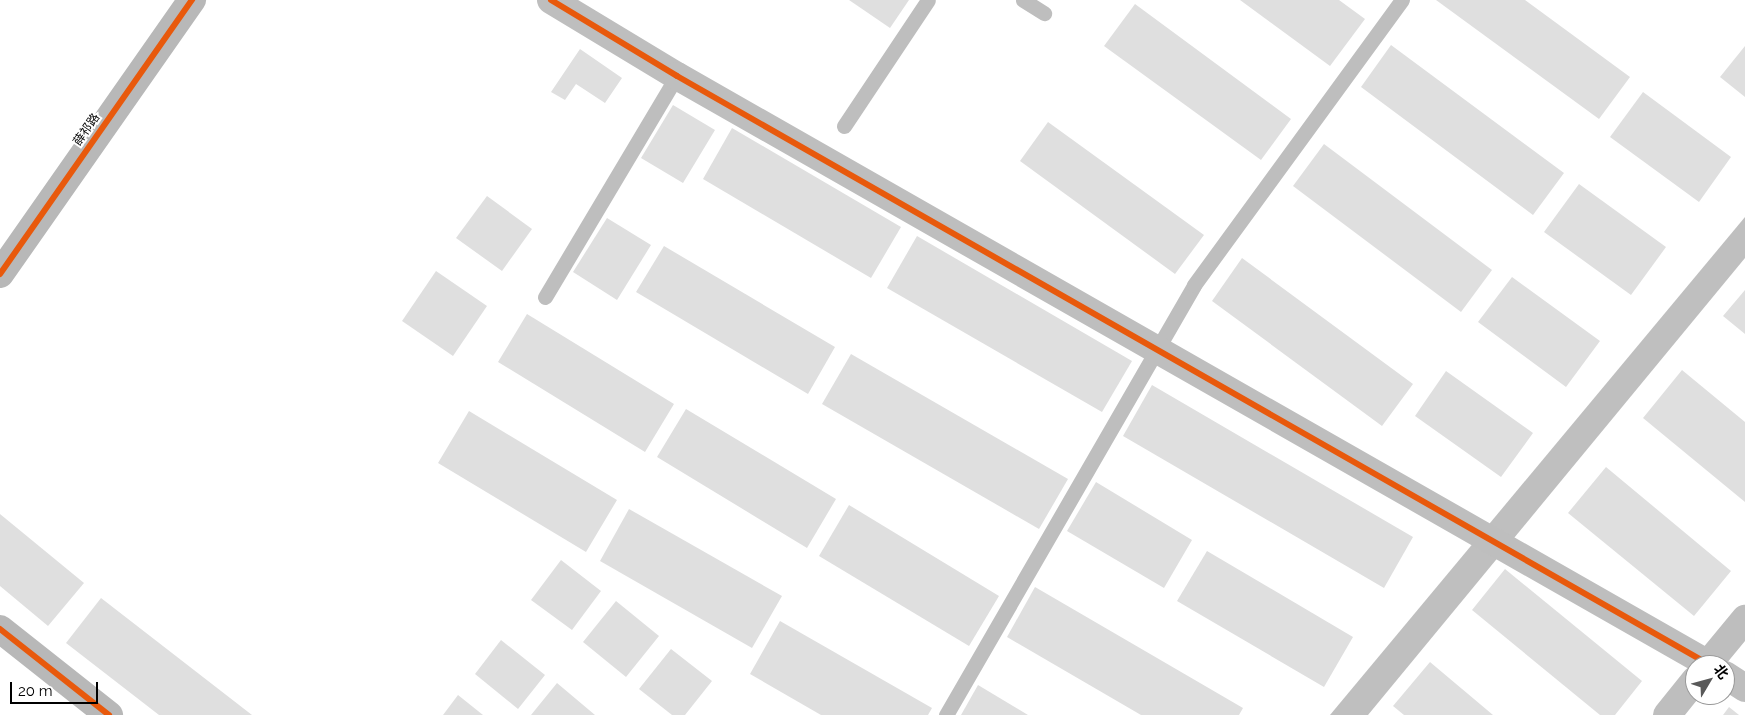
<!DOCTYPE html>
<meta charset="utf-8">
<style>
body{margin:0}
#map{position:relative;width:1745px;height:715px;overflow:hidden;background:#fff;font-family:Raleway,"Noto Sans SC",sans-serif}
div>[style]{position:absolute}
.water>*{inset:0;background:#bfbfbf}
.building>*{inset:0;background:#dfdfdf}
.lane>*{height:15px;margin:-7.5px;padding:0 7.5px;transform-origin:7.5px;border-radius:7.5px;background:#bebebe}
.street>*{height:28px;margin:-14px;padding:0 14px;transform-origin:14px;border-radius:14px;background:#bebebe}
.secondary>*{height:28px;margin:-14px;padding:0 14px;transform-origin:14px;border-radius:14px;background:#b8b8b8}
.cycleway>*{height:6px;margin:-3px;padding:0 3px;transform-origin:3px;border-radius:3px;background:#e8590c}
span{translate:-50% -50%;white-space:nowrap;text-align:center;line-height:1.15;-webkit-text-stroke:4px #fff;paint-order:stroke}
.street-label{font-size:12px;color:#000}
.north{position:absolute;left:1685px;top:655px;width:50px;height:50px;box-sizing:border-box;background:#fff;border:1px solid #999;border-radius:50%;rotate:53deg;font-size:14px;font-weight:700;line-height:20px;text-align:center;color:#000}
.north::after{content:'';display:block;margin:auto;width:18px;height:22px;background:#595959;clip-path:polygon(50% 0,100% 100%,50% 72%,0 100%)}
.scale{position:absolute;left:10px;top:682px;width:88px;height:22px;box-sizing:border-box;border:2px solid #000;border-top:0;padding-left:6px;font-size:15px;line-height:18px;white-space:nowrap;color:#000;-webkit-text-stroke:4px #fff;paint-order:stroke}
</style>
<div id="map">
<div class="water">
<i style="clip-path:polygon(1745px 217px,1745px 258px,1368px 715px,1330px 715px)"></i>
</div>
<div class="building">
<i style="clip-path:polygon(849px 0,909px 0,890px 28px)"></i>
<i style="clip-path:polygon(1240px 0,1339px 0,1365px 19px,1330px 66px)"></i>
<i style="clip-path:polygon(1436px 0,1525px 0,1630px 77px,1599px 119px)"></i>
<i style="clip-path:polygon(1135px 4px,1291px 119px,1261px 160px,1104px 46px)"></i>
<i style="clip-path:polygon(1391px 45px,1564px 173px,1533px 215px,1361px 87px)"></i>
<i style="clip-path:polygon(1745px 46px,1745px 97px,1720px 77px)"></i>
<i style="clip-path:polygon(580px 49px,622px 78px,605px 103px,576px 84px,565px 100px,551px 92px)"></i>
<i style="clip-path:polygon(1643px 92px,1731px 157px,1699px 202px,1610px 137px)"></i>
<i style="clip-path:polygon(673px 105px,715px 130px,683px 183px,641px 158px)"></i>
<i style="clip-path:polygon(1048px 122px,1204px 235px,1175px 274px,1020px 161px)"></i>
<i style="clip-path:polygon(732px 128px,901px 227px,871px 278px,703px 179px)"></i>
<i style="clip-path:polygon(1324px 144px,1492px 270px,1461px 312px,1293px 186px)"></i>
<i style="clip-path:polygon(1579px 184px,1666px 247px,1631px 295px,1544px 232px)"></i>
<i style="clip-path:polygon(487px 196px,532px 229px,502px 271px,456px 238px)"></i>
<i style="clip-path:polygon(607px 218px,651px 245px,617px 300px,573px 272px)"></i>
<i style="clip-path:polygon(917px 236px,1132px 361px,1102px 412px,887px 288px)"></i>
<i style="clip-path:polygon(664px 246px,835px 347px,808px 394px,636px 292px)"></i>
<i style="clip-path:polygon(1242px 258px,1413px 384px,1382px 426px,1212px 301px)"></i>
<i style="clip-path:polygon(436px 271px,487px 306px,453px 356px,402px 321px)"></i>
<i style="clip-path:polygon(1512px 277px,1600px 341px,1566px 387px,1478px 322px)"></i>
<i style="clip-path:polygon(1745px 290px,1745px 334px,1723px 316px)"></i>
<i style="clip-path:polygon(527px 314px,674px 404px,645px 452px,498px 362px)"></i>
<i style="clip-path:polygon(851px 354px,1068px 479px,1039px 529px,822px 404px)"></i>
<i style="clip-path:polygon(1682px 370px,1745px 422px,1745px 502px,1643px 418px)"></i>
<i style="clip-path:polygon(1446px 371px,1533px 433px,1501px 477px,1415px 416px)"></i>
<i style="clip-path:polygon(1152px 385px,1413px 537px,1384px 588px,1123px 436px)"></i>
<i style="clip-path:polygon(686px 409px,836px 499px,807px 548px,657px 457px)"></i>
<i style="clip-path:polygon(469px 411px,617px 500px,586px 552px,438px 463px)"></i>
<i style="clip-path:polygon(1606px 467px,1731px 571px,1694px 616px,1568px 513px)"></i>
<i style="clip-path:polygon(1096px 482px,1192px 540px,1164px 588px,1067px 531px)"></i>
<i style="clip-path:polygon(849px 505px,999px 596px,969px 646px,819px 556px)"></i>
<i style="clip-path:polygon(629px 509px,782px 596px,752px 648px,600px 561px)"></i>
<i style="clip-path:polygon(0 514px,84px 583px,48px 626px,0 586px)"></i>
<i style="clip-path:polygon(1207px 551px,1353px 637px,1324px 687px,1177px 601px)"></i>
<i style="clip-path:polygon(561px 560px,601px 591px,572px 630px,531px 600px)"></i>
<i style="clip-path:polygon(1505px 569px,1642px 681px,1615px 715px,1600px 715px,1472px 610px)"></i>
<i style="clip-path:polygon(1035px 587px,1243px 708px,1239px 715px,1141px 715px,1007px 637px)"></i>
<i style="clip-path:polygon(101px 598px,252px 715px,159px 715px,66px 643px)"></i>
<i style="clip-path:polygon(616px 601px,659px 636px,626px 677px,583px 642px)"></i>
<i style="clip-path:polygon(780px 621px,932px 708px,928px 715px,821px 715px,750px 674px)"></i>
<i style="clip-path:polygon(501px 640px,545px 675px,518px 709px,475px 674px)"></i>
<i style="clip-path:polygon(671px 649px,712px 681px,685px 715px,672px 715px,639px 689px)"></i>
<i style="clip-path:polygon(1430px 662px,1493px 715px,1404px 715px,1393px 706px)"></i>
<i style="clip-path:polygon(557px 683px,595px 715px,531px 715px)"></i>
<i style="clip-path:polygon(978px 685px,1028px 715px,961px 715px)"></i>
<i style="clip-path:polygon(458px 695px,483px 715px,443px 715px)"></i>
<i style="clip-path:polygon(1729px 707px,1739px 715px,1723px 715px)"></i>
</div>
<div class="lane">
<i style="left:1023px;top:0;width:25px;rotate:32deg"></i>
<i style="left:844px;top:126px;width:151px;rotate:-56.3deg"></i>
<i style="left:545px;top:297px;width:257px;rotate:-59.2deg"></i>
<i style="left:946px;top:715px;width:496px;rotate:-60deg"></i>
<i style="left:1194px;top:285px;width:353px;rotate:-53.9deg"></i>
</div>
<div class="street">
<i style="left:551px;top:0;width:147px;rotate:31.1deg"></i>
<i style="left:677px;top:76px;width:1189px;rotate:29.69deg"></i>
<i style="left:1707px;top:665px;width:60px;rotate:-50.4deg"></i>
<i style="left:1725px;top:675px;width:24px;rotate:33deg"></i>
<i style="left:1667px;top:715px;width:45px;rotate:-51.3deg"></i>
</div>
<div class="secondary">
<i style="left:0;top:274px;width:335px;rotate:-55deg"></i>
<i style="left:0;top:629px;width:139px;rotate:38.3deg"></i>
</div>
<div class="cycleway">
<i style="left:551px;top:0;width:147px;rotate:31.1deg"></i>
<i style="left:677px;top:76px;width:1189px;rotate:29.69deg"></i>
<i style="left:0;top:274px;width:335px;rotate:-55deg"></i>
<i style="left:0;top:629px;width:139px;rotate:38.3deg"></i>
</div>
<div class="street-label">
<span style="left:87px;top:130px;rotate:-55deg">薛祁路</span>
</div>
<div class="north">北</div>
<div class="scale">20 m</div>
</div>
